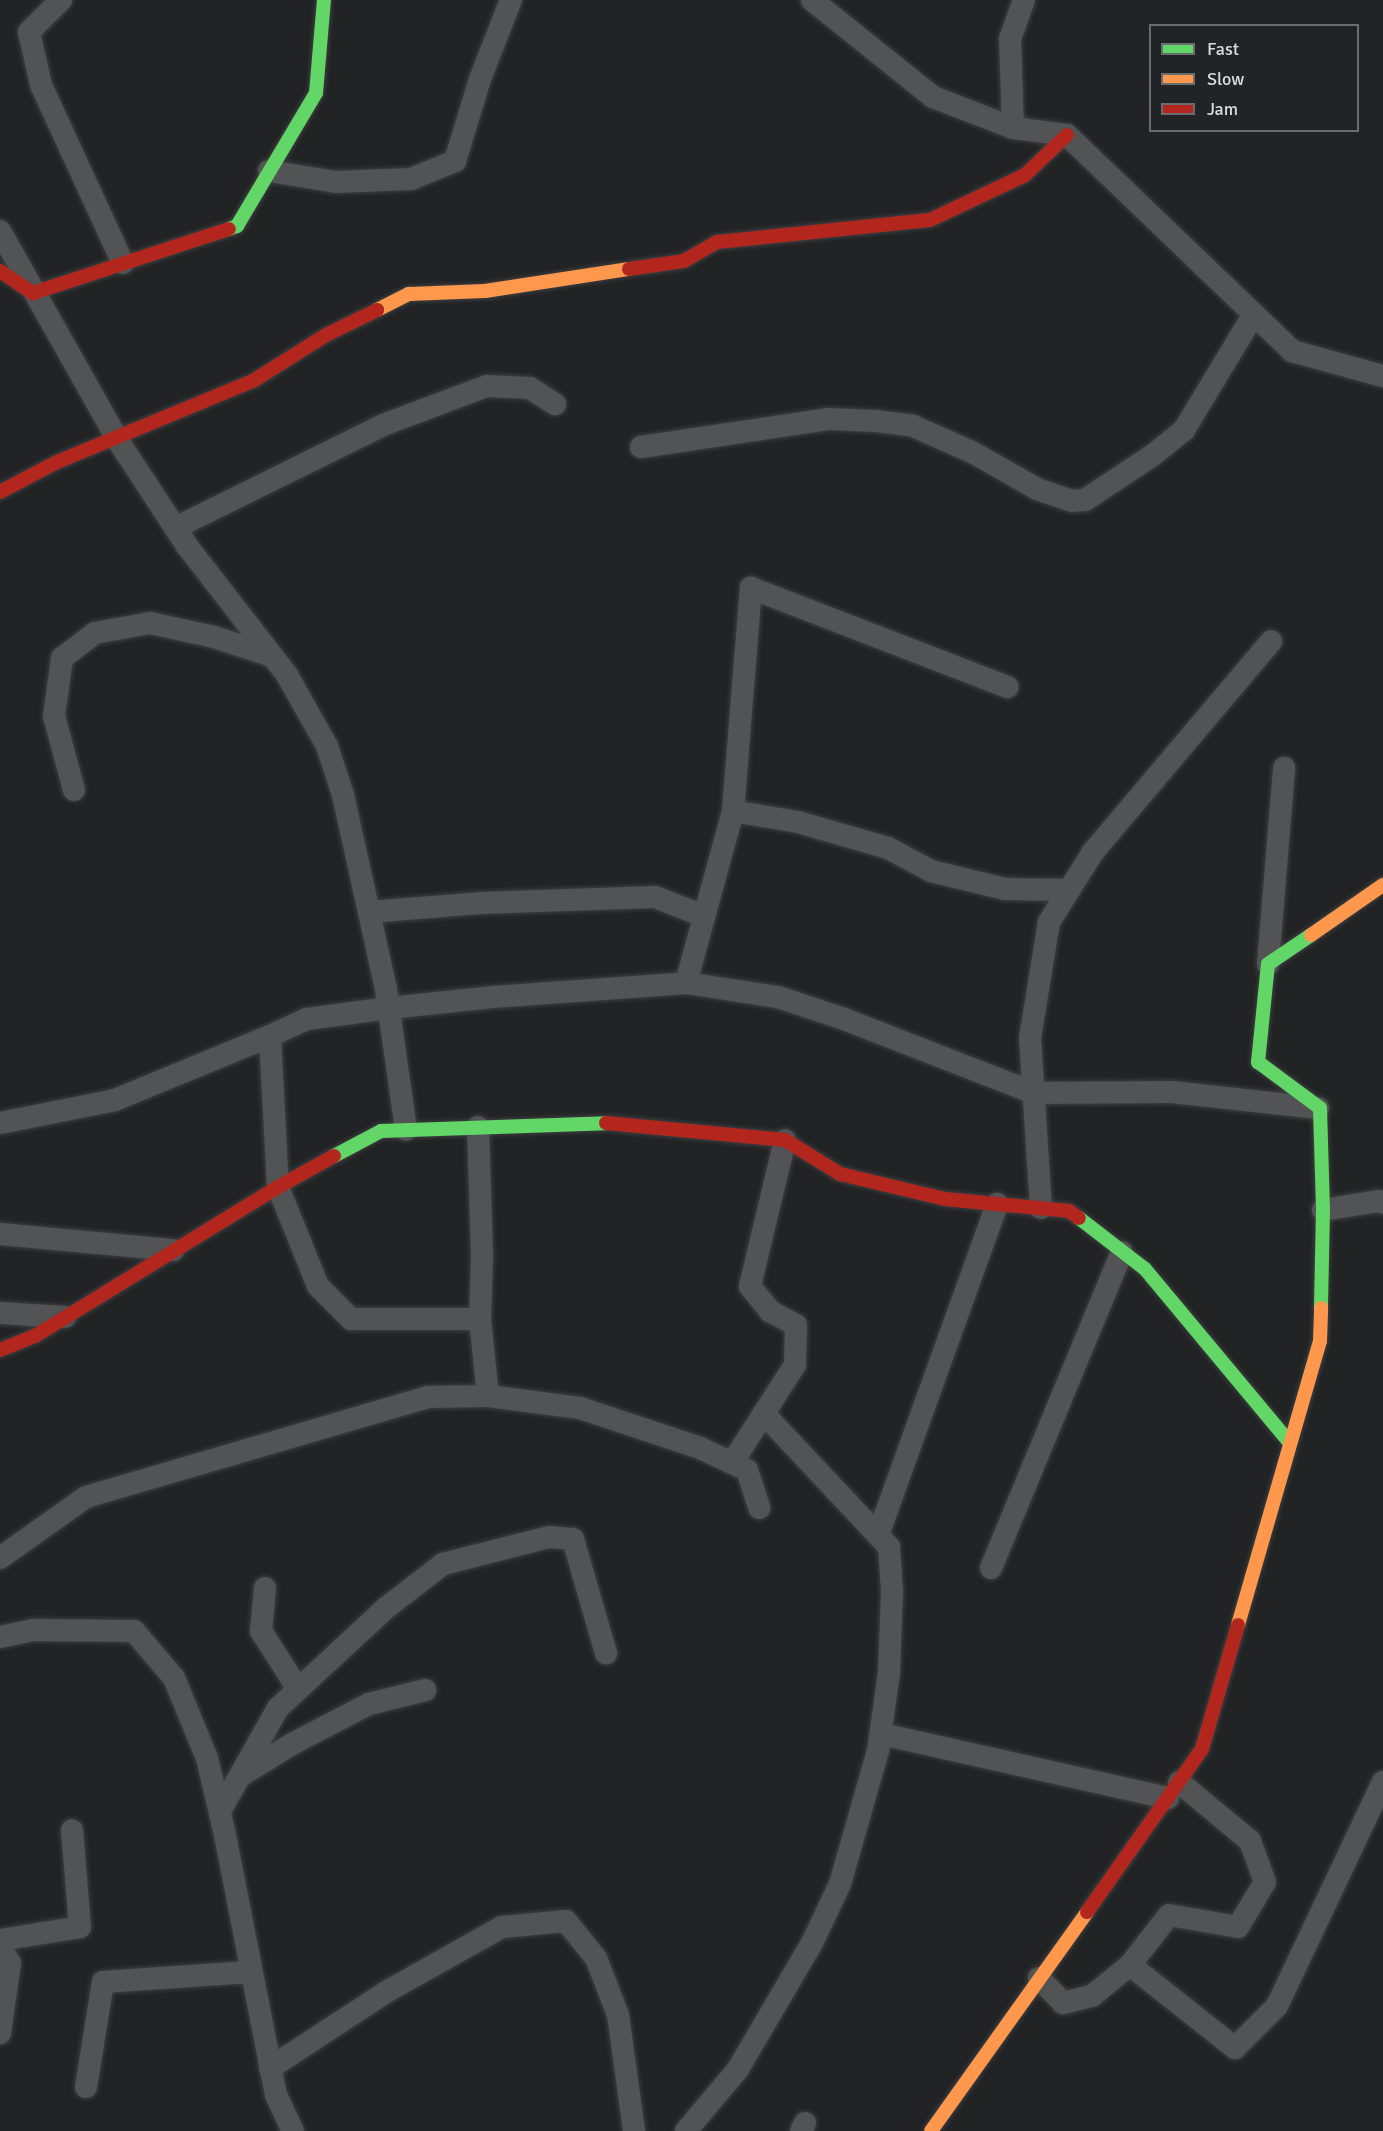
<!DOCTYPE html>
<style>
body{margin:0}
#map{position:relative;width:1383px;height:2131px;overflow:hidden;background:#212325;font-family:Signika,sans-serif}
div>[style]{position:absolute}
.roads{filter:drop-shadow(0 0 2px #3c3e3f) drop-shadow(0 0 2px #3c3e3f)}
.street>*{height:22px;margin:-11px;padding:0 11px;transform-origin:11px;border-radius:11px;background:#515354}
.fast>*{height:14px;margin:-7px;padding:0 7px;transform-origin:7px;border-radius:7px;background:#63d668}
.slow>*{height:14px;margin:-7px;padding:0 7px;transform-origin:7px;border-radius:7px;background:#ff974d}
.jam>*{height:14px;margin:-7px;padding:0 7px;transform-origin:7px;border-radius:7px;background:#b3261e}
span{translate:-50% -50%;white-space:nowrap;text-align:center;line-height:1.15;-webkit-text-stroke:4.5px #202426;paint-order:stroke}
.legend{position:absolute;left:1149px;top:24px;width:210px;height:108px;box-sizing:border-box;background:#202426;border:2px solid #6a6d6f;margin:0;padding:8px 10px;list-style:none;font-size:18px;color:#d9dbdd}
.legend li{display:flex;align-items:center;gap:12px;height:30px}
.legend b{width:30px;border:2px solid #6a6d6f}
</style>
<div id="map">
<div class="roads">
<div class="street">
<i style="left:61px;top:0;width:45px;rotate:135deg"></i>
<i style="left:29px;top:32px;width:54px;rotate:77.2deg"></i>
<i style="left:41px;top:85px;width:196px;rotate:65.3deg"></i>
<i style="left:812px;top:0;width:155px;rotate:38.7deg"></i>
<i style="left:933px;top:97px;width:86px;rotate:21.2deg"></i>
<i style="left:1013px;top:128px;width:54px;rotate:7.4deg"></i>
<i style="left:1067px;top:135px;width:312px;rotate:43.8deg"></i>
<i style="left:1292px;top:351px;width:94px;rotate:15.4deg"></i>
<i style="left:1013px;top:128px;width:89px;rotate:-91.9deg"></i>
<i style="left:1010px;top:39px;width:41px;rotate:-70.3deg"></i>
<i style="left:269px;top:171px;width:68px;rotate:9.3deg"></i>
<i style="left:336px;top:182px;width:75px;rotate:-2.3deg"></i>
<i style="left:411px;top:179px;width:48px;rotate:-22.2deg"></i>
<i style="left:455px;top:161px;width:86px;rotate:-73deg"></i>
<i style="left:480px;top:79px;width:85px;rotate:-68.6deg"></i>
<i style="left:0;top:231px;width:239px;rotate:60.6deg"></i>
<i style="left:117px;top:439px;width:128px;rotate:56.8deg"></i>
<i style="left:187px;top:546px;width:163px;rotate:52.2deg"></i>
<i style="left:287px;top:675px;width:81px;rotate:60.6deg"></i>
<i style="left:327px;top:746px;width:52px;rotate:71.9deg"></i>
<i style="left:343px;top:795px;width:199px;rotate:77.5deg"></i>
<i style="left:386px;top:989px;width:142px;rotate:81.9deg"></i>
<i style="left:641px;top:447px;width:189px;rotate:-8.5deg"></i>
<i style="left:828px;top:419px;width:47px;rotate:2.4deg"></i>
<i style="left:875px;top:421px;width:38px;rotate:7deg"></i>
<i style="left:913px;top:426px;width:64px;rotate:23.8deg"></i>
<i style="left:972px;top:452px;width:75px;rotate:29.6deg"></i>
<i style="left:1037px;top:489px;width:36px;rotate:19deg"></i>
<i style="left:1071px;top:501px;width:14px;rotate:-4deg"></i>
<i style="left:1085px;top:500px;width:82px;rotate:-33.5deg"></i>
<i style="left:1153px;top:455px;width:40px;rotate:-39deg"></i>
<i style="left:1184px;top:430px;width:135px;rotate:-58.9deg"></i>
<i style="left:175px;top:528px;width:232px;rotate:-26.3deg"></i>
<i style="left:383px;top:425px;width:111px;rotate:-20.6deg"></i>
<i style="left:487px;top:386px;width:43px;rotate:2.7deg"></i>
<i style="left:530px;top:388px;width:30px;rotate:33deg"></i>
<i style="left:74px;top:790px;width:77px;rotate:-105.1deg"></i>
<i style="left:54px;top:716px;width:59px;rotate:-82.1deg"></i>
<i style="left:62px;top:658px;width:41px;rotate:-37.1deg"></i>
<i style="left:95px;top:633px;width:56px;rotate:-10.3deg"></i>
<i style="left:150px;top:623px;width:66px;rotate:12.3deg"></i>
<i style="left:214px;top:637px;width:61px;rotate:18.1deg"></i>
<i style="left:733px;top:811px;width:66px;rotate:9.6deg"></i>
<i style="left:798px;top:822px;width:94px;rotate:16.1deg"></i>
<i style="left:888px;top:848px;width:49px;rotate:28.1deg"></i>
<i style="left:931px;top:871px;width:76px;rotate:13.7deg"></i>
<i style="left:1005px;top:889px;width:64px;rotate:0.9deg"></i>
<i style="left:369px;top:912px;width:111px;rotate:-4.6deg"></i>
<i style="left:480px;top:903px;width:175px;rotate:-2deg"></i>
<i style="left:655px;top:897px;width:53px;rotate:21.2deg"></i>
<i style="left:1268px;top:964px;width:197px;rotate:-85.3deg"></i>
<i style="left:686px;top:983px;width:178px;rotate:-74.7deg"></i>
<i style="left:733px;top:811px;width:224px;rotate:-85.4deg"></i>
<i style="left:751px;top:588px;width:275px;rotate:21.1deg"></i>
<i style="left:270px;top:1036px;width:41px;rotate:-24.7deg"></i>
<i style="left:307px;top:1019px;width:83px;rotate:-7.6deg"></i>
<i style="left:389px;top:1008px;width:105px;rotate:-6deg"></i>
<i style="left:493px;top:997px;width:194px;rotate:-4.1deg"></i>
<i style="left:686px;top:983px;width:93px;rotate:8.7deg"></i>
<i style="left:778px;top:997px;width:70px;rotate:18.4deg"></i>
<i style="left:844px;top:1019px;width:204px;rotate:21.3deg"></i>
<i style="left:1034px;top:1093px;width:138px;rotate:-0.4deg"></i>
<i style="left:1172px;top:1092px;width:147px;rotate:6.3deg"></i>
<i style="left:0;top:1123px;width:117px;rotate:-11.3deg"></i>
<i style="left:115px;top:1100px;width:168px;rotate:-22.4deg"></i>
<i style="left:270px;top:1036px;width:151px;rotate:87deg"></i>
<i style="left:278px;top:1187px;width:107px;rotate:68deg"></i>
<i style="left:318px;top:1286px;width:47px;rotate:45deg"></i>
<i style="left:351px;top:1319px;width:129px"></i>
<i style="left:478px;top:1127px;width:130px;rotate:88.2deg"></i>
<i style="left:482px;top:1257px;width:62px;rotate:91.8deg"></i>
<i style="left:480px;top:1319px;width:77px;rotate:84.1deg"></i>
<i style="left:1041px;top:1208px;width:170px;rotate:-93.7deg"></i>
<i style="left:1030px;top:1038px;width:118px;rotate:-80.7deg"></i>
<i style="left:1049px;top:922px;width:83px;rotate:-57.8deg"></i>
<i style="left:1093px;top:852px;width:276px;rotate:-49.8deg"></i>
<i style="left:1323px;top:1210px;width:57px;rotate:-9.1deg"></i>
<i style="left:1379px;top:1201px;width:4px;rotate:27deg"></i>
<i style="left:0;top:1234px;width:174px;rotate:5.3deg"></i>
<i style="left:0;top:1313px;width:65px;rotate:3.5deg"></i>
<i style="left:732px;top:1463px;width:117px;rotate:-57.3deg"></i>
<i style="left:795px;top:1365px;width:40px;rotate:-88.6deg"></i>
<i style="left:796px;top:1325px;width:30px;rotate:-152deg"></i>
<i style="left:770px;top:1311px;width:32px;rotate:-129deg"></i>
<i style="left:750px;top:1286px;width:150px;rotate:-76.5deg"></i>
<i style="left:878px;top:1535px;width:352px;rotate:-70.2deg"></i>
<i style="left:0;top:1558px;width:105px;rotate:-35.3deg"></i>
<i style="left:86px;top:1497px;width:356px;rotate:-16.3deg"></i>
<i style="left:428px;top:1397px;width:60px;rotate:-1deg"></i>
<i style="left:488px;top:1396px;width:93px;rotate:7.4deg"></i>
<i style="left:580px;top:1408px;width:126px;rotate:18.4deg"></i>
<i style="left:700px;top:1448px;width:52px;rotate:25.1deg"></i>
<i style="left:747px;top:1470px;width:40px;rotate:72deg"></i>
<i style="left:991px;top:1568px;width:342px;rotate:-67.5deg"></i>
<i style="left:265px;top:1588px;width:43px;rotate:95.3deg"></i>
<i style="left:261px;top:1631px;width:69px;rotate:57.5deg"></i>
<i style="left:0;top:1637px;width:34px;rotate:-12deg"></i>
<i style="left:33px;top:1630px;width:101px;rotate:0.6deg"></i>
<i style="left:134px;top:1631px;width:62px;rotate:49.6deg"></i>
<i style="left:174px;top:1678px;width:87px;rotate:67.6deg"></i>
<i style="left:207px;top:1758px;width:79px;rotate:76.8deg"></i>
<i style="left:225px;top:1835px;width:265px;rotate:78.9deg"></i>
<i style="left:276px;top:2095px;width:40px;rotate:65deg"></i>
<i style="left:881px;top:1734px;width:294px;rotate:12.6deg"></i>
<i style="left:242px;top:1775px;width:59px;rotate:-31.8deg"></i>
<i style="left:292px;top:1744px;width:87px;rotate:-27.5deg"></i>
<i style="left:369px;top:1704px;width:58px;rotate:-14deg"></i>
<i style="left:220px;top:1811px;width:118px;rotate:-60.6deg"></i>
<i style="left:278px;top:1708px;width:147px;rotate:-42.8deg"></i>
<i style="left:386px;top:1608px;width:72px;rotate:-37.7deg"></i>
<i style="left:443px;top:1564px;width:109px;rotate:-14.3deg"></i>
<i style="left:549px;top:1537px;width:24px;rotate:5deg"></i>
<i style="left:573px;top:1539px;width:119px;rotate:73.9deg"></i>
<i style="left:0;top:1940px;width:81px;rotate:-9.2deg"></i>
<i style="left:80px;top:1927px;width:97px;rotate:-94.7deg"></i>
<i style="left:0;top:1948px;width:18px;rotate:56deg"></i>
<i style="left:10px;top:1963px;width:71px;rotate:98.1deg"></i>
<i style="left:1130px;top:1965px;width:134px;rotate:38.3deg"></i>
<i style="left:1235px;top:2048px;width:59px;rotate:-45deg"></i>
<i style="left:1277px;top:2006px;width:248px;rotate:-64.7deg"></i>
<i style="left:1039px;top:1978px;width:35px;rotate:46deg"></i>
<i style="left:1063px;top:2003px;width:30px;rotate:-14deg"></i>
<i style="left:1092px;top:1996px;width:49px;rotate:-39.2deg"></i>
<i style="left:1130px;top:1965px;width:63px;rotate:-52deg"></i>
<i style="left:1169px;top:1915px;width:70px;rotate:9.9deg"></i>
<i style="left:1238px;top:1927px;width:52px;rotate:-59deg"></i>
<i style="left:1265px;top:1882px;width:44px;rotate:-110.1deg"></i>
<i style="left:1250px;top:1841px;width:92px;rotate:-140.3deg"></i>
<i style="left:270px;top:2068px;width:139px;rotate:-33.2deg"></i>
<i style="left:386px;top:1992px;width:133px;rotate:-29.3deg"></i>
<i style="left:502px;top:1927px;width:64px;rotate:-5.4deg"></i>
<i style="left:566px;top:1921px;width:48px;rotate:51deg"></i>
<i style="left:596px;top:1958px;width:61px;rotate:68.9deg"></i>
<i style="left:618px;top:2015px;width:117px;rotate:82.1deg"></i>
<i style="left:86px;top:2087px;width:106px;rotate:-80.8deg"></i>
<i style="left:103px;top:1982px;width:147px;rotate:-3.9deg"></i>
<i style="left:686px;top:2131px;width:81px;rotate:-50deg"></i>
<i style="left:738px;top:2069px;width:148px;rotate:-59.6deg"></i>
<i style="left:813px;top:1941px;width:63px;rotate:-64.7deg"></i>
<i style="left:840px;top:1884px;width:138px;rotate:-74.1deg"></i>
<i style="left:878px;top:1751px;width:79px;rotate:-82deg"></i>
<i style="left:889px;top:1673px;width:82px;rotate:-87.9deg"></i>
<i style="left:892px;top:1591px;width:44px;rotate:-93.9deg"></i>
<i style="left:889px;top:1547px;width:183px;rotate:-133.2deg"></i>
<i style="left:801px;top:2131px;width:9px;rotate:-63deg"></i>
</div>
<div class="fast">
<i style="left:229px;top:229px;width:9px;rotate:-21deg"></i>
<i style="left:237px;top:226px;width:155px;rotate:-59.3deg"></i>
<i style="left:316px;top:93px;width:93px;rotate:-85.1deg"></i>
<i style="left:1311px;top:935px;width:52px;rotate:146deg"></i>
<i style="left:1268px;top:964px;width:99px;rotate:95.8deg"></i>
<i style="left:1258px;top:1062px;width:77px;rotate:36.6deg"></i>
<i style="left:1320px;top:1108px;width:102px;rotate:88.3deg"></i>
<i style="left:1323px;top:1210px;width:98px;rotate:91.2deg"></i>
<i style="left:334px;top:1156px;width:53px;rotate:-28deg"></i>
<i style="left:381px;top:1131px;width:225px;rotate:-2deg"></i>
<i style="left:1079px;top:1218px;width:83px;rotate:37.7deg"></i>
<i style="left:1145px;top:1269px;width:226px;rotate:50.2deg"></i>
</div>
<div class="slow">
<i style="left:377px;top:310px;width:36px;rotate:-27deg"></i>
<i style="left:409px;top:294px;width:76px;rotate:-2.3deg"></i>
<i style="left:485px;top:291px;width:146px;rotate:-8.7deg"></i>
<i style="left:1311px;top:935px;width:88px;rotate:-34.8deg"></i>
<i style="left:1238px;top:1625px;width:296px;rotate:-73.9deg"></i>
<i style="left:1320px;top:1341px;width:33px;rotate:-88deg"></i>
<i style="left:931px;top:2131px;width:269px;rotate:-54.5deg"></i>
</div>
<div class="jam">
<i style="left:629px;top:269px;width:56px;rotate:-8.3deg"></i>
<i style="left:684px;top:261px;width:38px;rotate:-30deg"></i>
<i style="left:717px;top:242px;width:214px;rotate:-5.9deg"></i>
<i style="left:930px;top:220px;width:105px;rotate:-25.3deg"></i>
<i style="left:1025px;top:175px;width:58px;rotate:-43.6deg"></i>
<i style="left:0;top:271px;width:40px;rotate:34deg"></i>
<i style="left:33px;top:293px;width:206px;rotate:-18.1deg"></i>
<i style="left:0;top:492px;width:64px;rotate:-27.8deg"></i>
<i style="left:57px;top:462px;width:212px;rotate:-22.5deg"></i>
<i style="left:253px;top:381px;width:86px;rotate:-32.2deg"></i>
<i style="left:326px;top:335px;width:57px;rotate:-26.1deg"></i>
<i style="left:606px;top:1123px;width:180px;rotate:5.4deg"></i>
<i style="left:785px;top:1140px;width:65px;rotate:31.7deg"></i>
<i style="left:840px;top:1174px;width:108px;rotate:13.4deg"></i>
<i style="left:945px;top:1199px;width:125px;rotate:5.5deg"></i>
<i style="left:1069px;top:1211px;width:12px;rotate:35deg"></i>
<i style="left:0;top:1350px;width:38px;rotate:-22deg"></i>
<i style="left:35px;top:1336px;width:285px;rotate:-31.5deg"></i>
<i style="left:278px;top:1187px;width:64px;rotate:-29deg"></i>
<i style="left:1087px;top:1912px;width:199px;rotate:-54.8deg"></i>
<i style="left:1202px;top:1749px;width:129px;rotate:-73.8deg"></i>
</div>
</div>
<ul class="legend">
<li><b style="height:8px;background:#63d668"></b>Fast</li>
<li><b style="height:8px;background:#ff974d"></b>Slow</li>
<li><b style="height:8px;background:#b3261e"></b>Jam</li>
</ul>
</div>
